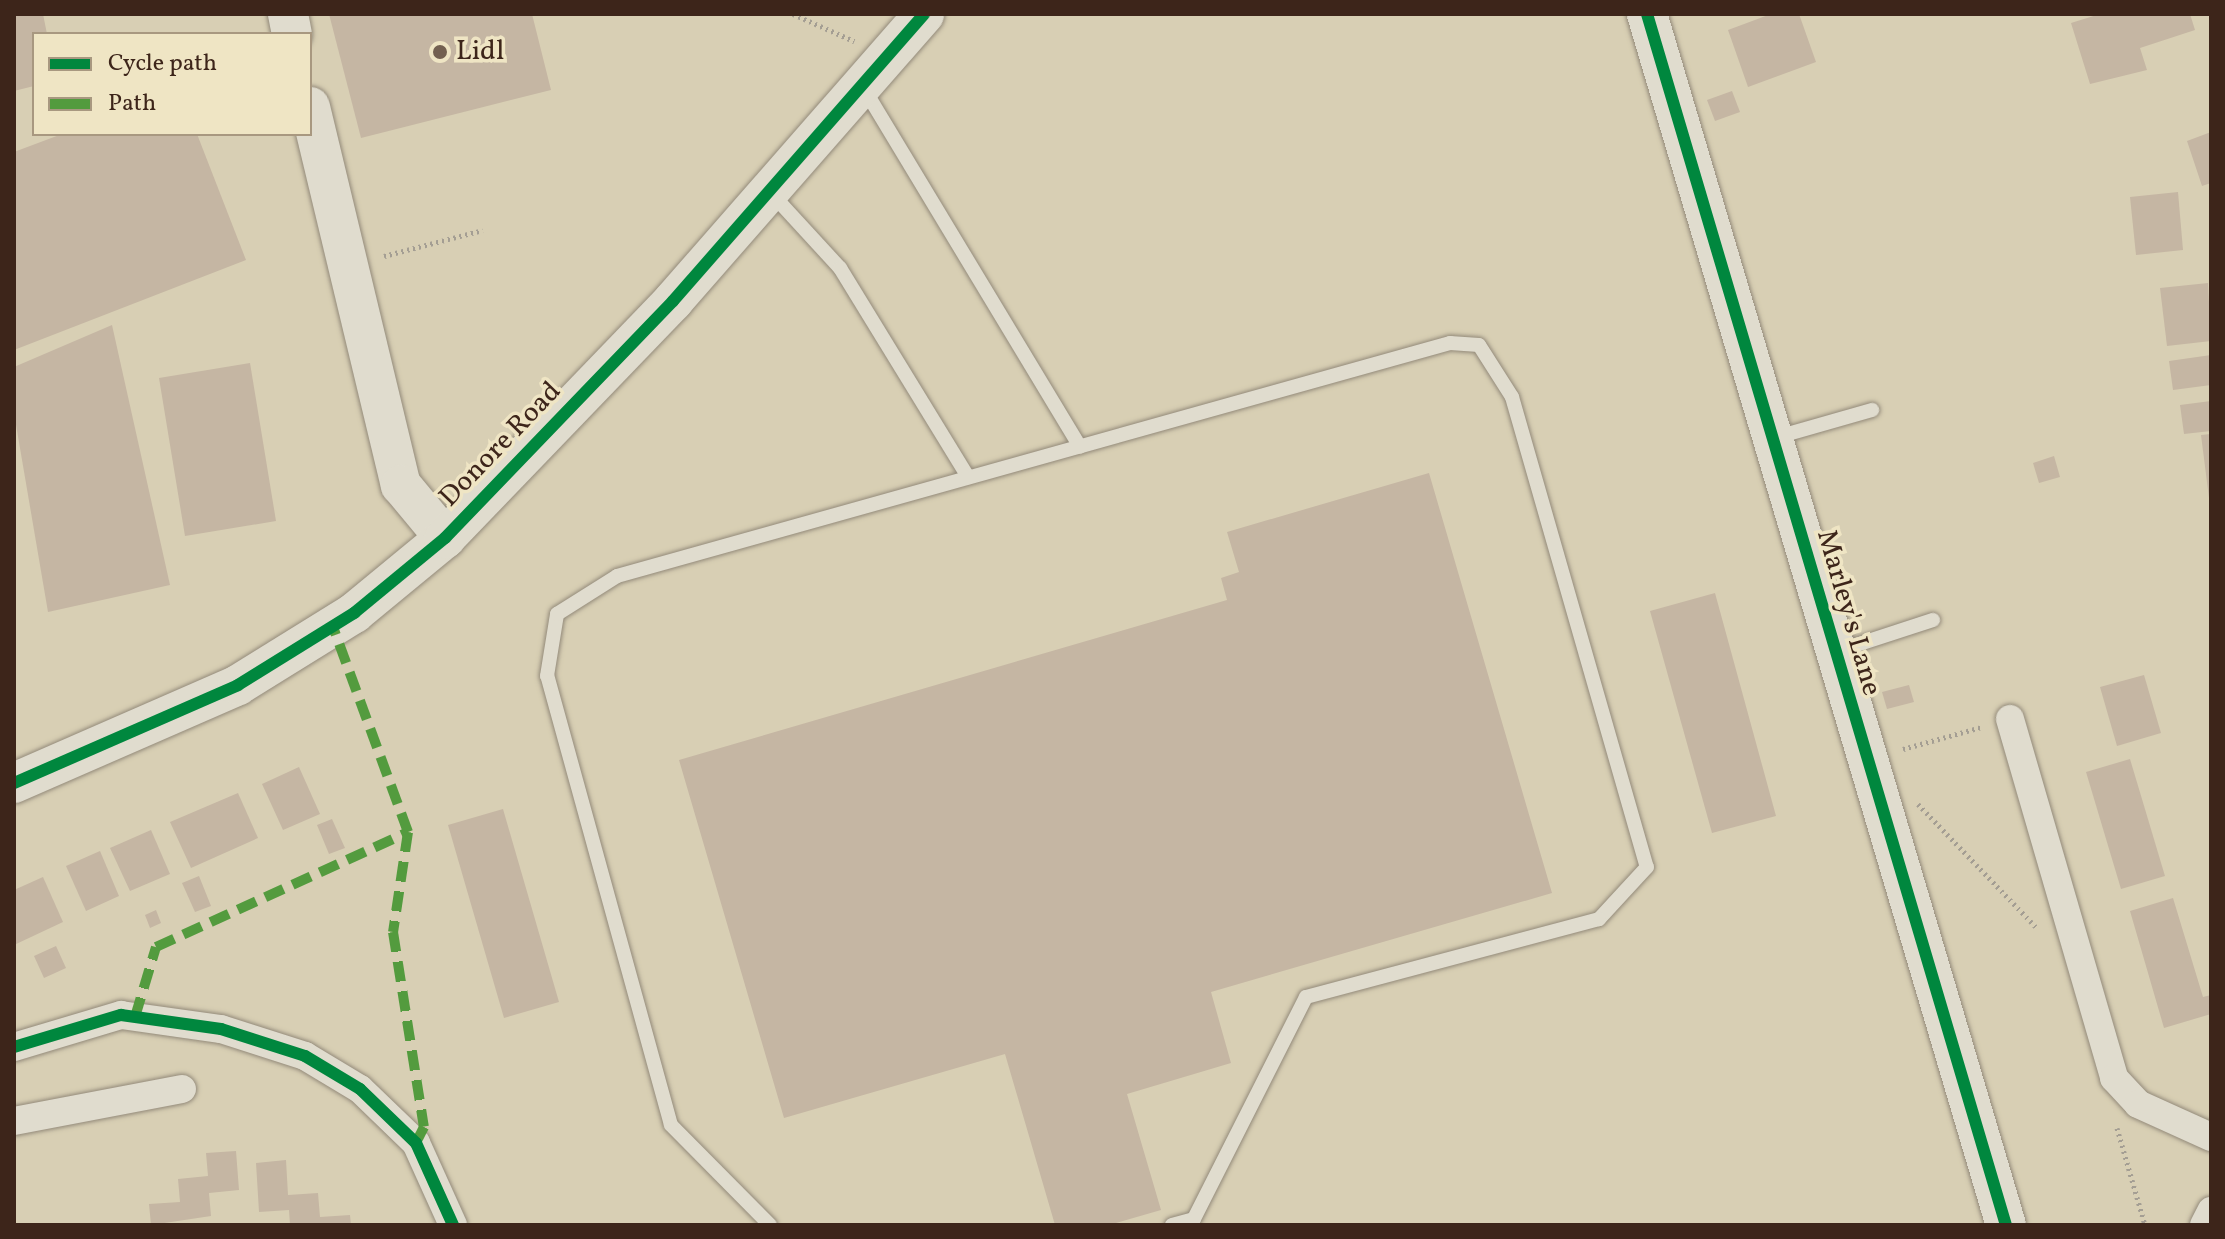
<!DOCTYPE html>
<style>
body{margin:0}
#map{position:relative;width:2225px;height:1239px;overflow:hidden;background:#d8cfb4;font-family:Vollkorn,serif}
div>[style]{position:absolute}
.building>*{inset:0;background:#c5b6a3}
.path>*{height:5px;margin-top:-2.5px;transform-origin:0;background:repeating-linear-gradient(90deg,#a49e93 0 2px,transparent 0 6px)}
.roads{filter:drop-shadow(0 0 2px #938a7a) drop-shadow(0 0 2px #938a7a)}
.lane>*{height:14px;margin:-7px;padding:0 7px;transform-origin:7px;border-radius:7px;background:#e0dcce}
.street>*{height:28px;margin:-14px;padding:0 14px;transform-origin:14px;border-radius:14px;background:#e0dcce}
.secondary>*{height:40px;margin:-20px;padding:0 20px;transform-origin:20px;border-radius:20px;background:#e0dcce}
.quiet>*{height:10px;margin-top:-5px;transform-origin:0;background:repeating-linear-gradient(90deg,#539b3e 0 20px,transparent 0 30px)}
.cycleway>*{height:12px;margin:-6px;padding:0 6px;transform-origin:6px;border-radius:6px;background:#00873e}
.dots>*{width:22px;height:22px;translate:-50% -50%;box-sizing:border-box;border:4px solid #efe5c4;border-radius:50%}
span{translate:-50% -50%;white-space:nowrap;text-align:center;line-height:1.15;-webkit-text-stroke:7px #efe5c4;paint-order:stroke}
.poi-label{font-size:28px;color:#3d251a}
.left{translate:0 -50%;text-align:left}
.street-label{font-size:28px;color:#3d251a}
.frame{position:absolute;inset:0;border:16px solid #3d251a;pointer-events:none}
.legend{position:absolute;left:32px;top:32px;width:280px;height:104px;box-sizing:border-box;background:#efe5c4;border:2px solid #a89880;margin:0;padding:10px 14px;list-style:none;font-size:24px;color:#3d251a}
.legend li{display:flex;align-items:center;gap:16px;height:40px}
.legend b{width:40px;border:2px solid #a89880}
</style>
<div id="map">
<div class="building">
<i style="clip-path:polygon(14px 14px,43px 14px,47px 34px,34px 34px,34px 86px,14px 91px)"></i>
<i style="clip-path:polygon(329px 14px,532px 14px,551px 90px,361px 138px)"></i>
<i style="clip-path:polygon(1771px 14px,1799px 14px,1816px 62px,1748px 87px,1728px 30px)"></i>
<i style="clip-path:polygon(2100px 14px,2190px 14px,2195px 30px,2140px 48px,2147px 70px,2090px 84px,2071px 23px)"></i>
<i style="clip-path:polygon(1732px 91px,1740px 112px,1715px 121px,1707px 100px)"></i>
<i style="clip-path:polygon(2211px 132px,2211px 183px,2202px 186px,2187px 141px)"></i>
<i style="clip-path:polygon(62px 134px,197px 134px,246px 260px,14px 350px,14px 152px)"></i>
<i style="clip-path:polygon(2178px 192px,2183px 250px,2136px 255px,2130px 197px)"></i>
<i style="clip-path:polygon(2208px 283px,2211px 341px,2167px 346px,2160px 288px)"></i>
<i style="clip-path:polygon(112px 325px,170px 585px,48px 612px,14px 413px,14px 367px)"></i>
<i style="clip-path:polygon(2211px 355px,2211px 385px,2173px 390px,2169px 361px)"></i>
<i style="clip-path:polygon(250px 363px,276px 521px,185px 536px,159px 378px)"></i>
<i style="clip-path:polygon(2211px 401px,2211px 431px,2184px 434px,2180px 405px)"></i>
<i style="clip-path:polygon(2211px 434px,2211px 497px,2209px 498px,2201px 435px)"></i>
<i style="clip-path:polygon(2054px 456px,2060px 477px,2039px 483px,2033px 463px)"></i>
<i style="clip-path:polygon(1429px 473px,1552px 893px,1211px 992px,1231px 1063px,1127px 1094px,1161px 1210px,1109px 1225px,1055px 1225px,1005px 1054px,784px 1118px,679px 760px,1227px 600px,1221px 578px,1239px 572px,1227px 532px)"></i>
<i style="clip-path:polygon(1715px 593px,1776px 816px,1712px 833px,1650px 611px)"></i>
<i style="clip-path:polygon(2144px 675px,2161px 733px,2117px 746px,2100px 687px)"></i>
<i style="clip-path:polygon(1909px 685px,1914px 702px,1887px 709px,1882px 692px)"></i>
<i style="clip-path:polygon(2130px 759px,2165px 876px,2121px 889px,2086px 772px)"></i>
<i style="clip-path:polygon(299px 767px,320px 814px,283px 830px,262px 784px)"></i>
<i style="clip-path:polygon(238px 793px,258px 838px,191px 868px,170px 822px)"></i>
<i style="clip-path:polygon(503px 809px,559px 1002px,504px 1018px,448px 825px)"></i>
<i style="clip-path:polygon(332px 819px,345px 848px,329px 854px,317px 825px)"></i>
<i style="clip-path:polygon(151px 830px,170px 874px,130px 891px,110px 848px)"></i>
<i style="clip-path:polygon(100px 851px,119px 896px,86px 911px,66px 866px)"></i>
<i style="clip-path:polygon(199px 876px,211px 906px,195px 912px,182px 883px)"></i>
<i style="clip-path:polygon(43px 877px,63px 922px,14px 945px,14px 890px)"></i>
<i style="clip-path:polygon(2173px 898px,2203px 997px,2211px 995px,2211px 1014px,2164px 1028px,2130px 911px)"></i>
<i style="clip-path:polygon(156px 910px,161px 923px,150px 928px,145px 915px)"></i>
<i style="clip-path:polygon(56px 946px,66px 968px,44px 978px,34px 956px)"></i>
<i style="clip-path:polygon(236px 1151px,239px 1190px,209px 1193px,211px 1216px,151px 1225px,149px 1204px,180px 1202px,178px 1179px,208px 1176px,206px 1153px)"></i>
<i style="clip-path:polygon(286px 1160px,288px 1195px,318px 1193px,320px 1217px,350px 1215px,351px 1225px,290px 1225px,289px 1210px,259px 1212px,256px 1163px)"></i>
</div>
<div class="path">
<i style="left:793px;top:14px;width:67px;rotate:23.9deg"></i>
<i style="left:384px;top:256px;width:102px;rotate:-14.7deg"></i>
<i style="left:1903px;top:749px;width:82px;rotate:-15.6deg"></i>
<i style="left:1918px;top:804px;width:172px;rotate:46.2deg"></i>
<i style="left:2117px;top:1128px;width:101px;rotate:73.9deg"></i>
</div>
<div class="roads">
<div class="lane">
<i style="left:863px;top:87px;width:420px;rotate:58.9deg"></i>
<i style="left:771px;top:193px;width:102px;rotate:47.4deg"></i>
<i style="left:840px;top:268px;width:245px;rotate:58.5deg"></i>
<i style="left:1777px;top:437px;width:99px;rotate:-15.9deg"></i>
<i style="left:1838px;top:651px;width:100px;rotate:-18.1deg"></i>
<i style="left:770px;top:1225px;width:141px;rotate:-134.7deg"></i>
<i style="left:671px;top:1125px;width:466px;rotate:-105.4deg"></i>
<i style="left:547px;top:676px;width:63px;rotate:-80.8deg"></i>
<i style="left:557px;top:614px;width:71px;rotate:-32.3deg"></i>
<i style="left:617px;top:576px;width:865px;rotate:-15.63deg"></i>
<i style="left:1450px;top:343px;width:29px;rotate:4deg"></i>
<i style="left:1479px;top:345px;width:62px;rotate:57.6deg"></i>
<i style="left:1512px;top:397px;width:489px;rotate:74deg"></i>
<i style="left:1647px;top:867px;width:71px;rotate:132.7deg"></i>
<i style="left:1599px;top:919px;width:303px;rotate:165.1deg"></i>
<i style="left:1306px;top:997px;width:249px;rotate:116.8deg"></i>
<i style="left:1194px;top:1219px;width:23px;rotate:165deg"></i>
</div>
<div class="street">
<i style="left:2010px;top:719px;width:374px;rotate:73.8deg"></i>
<i style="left:2114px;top:1078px;width:35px;rotate:47deg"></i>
<i style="left:2138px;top:1104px;width:80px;rotate:24.3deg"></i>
<i style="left:14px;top:1047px;width:112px;rotate:-16.7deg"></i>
<i style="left:121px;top:1015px;width:101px;rotate:8deg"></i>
<i style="left:221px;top:1029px;width:88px;rotate:17.8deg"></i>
<i style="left:305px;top:1056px;width:64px;rotate:31deg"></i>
<i style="left:360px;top:1089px;width:78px;rotate:44deg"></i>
<i style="left:416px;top:1143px;width:90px;rotate:65.7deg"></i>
<i style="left:14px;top:1121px;width:171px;rotate:-10.8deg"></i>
<i style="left:2204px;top:1225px;width:16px;rotate:-63deg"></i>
</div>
<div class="secondary">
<i style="left:288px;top:14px;width:20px;rotate:79deg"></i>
<i style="left:1647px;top:14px;width:1263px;rotate:73.49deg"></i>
<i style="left:310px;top:107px;width:389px;rotate:76.5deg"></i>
<i style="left:401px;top:485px;width:69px;rotate:50.3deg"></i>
<i style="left:14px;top:783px;width:244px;rotate:-23.6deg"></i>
<i style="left:238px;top:685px;width:137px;rotate:-31.8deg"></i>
<i style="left:354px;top:613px;width:118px;rotate:-39.5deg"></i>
<i style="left:445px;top:538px;width:329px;rotate:-46.1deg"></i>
<i style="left:673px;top:301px;width:381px;rotate:-48.8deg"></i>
</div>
</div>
<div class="quiet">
<i style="left:408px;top:832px;width:101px;rotate:98.5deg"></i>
<i style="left:393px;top:932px;width:197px;rotate:81deg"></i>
<i style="left:424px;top:1127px;width:18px;rotate:117deg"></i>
<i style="left:135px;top:1017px;width:73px;rotate:-73.3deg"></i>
<i style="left:156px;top:947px;width:277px;rotate:-24.5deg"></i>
<i style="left:408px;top:832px;width:218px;rotate:-110.1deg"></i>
</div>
<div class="cycleway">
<i style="left:1647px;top:14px;width:1263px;rotate:73.49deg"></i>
<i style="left:14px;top:783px;width:244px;rotate:-23.6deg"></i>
<i style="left:238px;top:685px;width:137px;rotate:-31.8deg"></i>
<i style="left:354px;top:613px;width:118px;rotate:-39.5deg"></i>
<i style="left:445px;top:538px;width:329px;rotate:-46.1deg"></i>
<i style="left:673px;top:301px;width:381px;rotate:-48.8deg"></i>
<i style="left:14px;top:1047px;width:112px;rotate:-16.7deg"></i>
<i style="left:121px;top:1015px;width:101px;rotate:8deg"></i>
<i style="left:221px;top:1029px;width:88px;rotate:17.8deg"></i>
<i style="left:305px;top:1056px;width:64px;rotate:31deg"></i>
<i style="left:360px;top:1089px;width:78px;rotate:44deg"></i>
<i style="left:416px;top:1143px;width:90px;rotate:65.7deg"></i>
</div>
<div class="dots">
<i style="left:440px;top:52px;background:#736050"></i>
</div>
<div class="poi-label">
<span class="left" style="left:456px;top:52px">Lidl</span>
</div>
<div class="street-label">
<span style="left:501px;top:445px;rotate:-46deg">Donore Road</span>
<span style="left:1848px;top:613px;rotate:74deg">Marley's Lane</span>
</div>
<div class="frame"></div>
<ul class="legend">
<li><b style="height:10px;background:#00873e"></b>Cycle path</li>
<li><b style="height:10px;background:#539b3e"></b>Path</li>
</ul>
</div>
